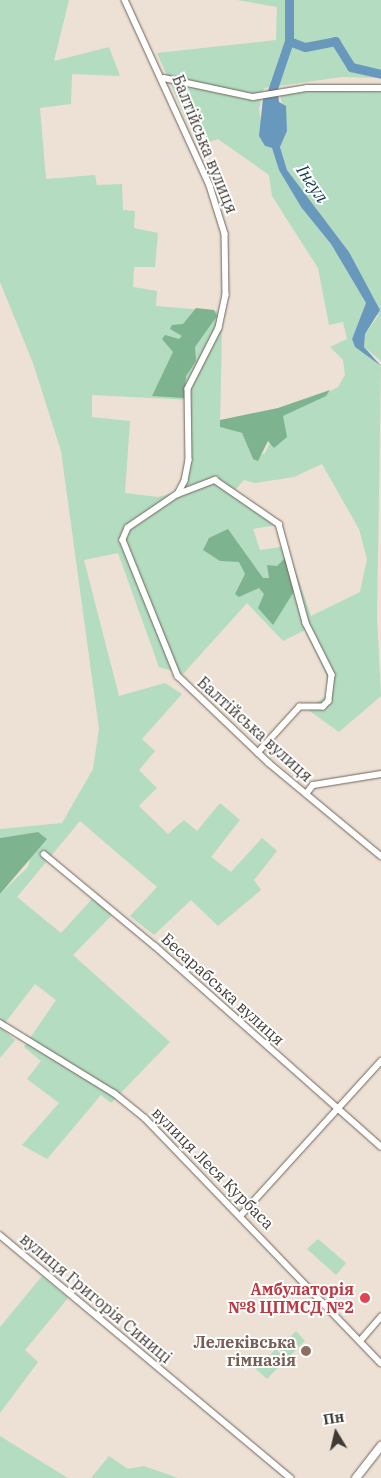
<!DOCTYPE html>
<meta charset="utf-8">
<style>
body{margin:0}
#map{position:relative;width:381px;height:1478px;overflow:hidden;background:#ede0d4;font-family:"IBM Plex Serif",serif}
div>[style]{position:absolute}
.green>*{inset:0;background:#b3dcc0}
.forest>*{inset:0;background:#7eb390}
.water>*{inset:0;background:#6899bd}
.river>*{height:9px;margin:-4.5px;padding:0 4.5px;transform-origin:4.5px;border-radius:4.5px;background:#6899bd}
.roads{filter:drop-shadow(0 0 1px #6f6559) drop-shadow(0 0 1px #6f6559)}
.minor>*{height:5.5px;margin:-2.75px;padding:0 2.75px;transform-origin:2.75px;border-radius:2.75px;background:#fff}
.tertiary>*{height:8px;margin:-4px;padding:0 4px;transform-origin:4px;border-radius:4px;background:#fff}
.dots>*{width:14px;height:14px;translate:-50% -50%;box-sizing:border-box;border:2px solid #fff;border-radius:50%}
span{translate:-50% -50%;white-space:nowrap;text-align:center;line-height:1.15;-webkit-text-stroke:4px #fff;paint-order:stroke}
.street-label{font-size:16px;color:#3f3a35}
.health-label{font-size:16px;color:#be3a42;font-weight:700}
.right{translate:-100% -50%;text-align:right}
.education-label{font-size:16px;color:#785e54;font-weight:700}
.water-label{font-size:18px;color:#143b55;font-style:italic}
.north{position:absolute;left:311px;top:1408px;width:50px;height:50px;-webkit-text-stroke:4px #fff;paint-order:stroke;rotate:351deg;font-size:14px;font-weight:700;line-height:20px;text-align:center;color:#3f3a35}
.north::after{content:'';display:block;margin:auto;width:18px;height:22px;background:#3f3a35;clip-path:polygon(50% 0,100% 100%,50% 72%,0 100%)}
</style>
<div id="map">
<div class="green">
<i style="clip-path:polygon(evenodd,0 0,69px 0,54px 61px,109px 47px,120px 76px,72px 74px,71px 104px,40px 108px,46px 179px,95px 175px,97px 185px,122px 184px,123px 210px,135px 211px,134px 228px,158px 233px,155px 267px,134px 267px,133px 287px,157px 291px,156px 306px,217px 311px,222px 329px,220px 427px,242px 433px,253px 459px,265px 453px,283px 416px,338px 387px,345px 375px,343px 360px,330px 347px,347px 339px,343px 322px,329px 325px,318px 268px,272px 196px,269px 175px,218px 139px,198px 146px,157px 53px,276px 40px,277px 7px,237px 0,381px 0,381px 78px,342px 77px,264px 88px,259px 109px,265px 146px,272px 148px,279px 170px,301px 207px,331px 244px,366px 303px,352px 339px,355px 347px,381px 366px,377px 618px,381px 696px,339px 732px,307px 709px,329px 694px,326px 674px,305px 630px,283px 641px,247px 603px,183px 674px,159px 667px,118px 553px,84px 560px,119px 696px,165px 683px,182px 694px,142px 739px,155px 751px,139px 770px,157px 788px,139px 806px,168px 834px,184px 820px,197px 831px,220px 803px,240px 820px,211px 857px,231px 872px,262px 838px,277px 851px,254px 880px,261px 890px,218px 926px,191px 900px,154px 935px,130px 916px,157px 887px,80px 821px,17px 897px,61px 933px,92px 899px,112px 915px,73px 955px,170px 1042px,111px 1103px,101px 1095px,47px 1159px,22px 1145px,59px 1103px,27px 1079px,41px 1061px,24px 1047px,56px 1000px,35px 984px,1px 1028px,15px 1040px,0 1058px,0 894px,28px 867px,38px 832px,0 838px,0 829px,62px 823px,93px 769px,99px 729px,61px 451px,33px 363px,0 282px,0 0,92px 395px,191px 400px,188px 478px,182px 491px,158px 497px,125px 493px,130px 421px,92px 417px,92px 395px,0 0,322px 464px,359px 529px,367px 559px,360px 592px,311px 616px,287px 546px,260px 550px,253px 529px,283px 524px,234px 491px,244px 480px,255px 483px,294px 477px,322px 464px)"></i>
<i style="clip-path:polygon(302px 90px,381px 92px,381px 361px,364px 347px,365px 334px,378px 316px,349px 252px,287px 170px,280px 147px,287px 131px,280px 94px)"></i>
<i style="clip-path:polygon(318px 1239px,346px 1263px,336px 1275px,307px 1249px)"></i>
<i style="clip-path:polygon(42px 1276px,68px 1298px,25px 1350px,38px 1362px,0 1413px,0 1327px)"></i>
<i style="clip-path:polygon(296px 1331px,305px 1341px,289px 1357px,279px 1348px)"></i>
<i style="clip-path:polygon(276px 1349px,286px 1359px,267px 1379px,256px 1369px)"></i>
<i style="clip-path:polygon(0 1436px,45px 1464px,68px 1478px,0 1478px)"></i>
<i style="clip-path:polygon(109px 1456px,128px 1469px,144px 1466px,178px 1478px,91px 1478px)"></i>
</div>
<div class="forest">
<i style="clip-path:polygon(196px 308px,214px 310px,217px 316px,195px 347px,196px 361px,186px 376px,184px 398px,152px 396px,173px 352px,162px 339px,165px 335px,179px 339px,182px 336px,170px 329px,172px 325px,183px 324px)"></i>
<i style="clip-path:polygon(330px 390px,326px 396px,283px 416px,287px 437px,274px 448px,268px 441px,258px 461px,253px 459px,242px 433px,220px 427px,220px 420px,278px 408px)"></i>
<i style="clip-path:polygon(228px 529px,263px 578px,269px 578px,267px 565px,277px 566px,286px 557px,293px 571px,295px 590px,273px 625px,258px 608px,264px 594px,259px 588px,239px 597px,235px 594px,245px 574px,239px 562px,220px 561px,203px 550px,209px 538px)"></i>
<i style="clip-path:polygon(38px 832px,47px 839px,0 894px,0 838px)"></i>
</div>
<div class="water">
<i style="clip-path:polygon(278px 94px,279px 102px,286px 106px,287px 131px,280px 147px,287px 170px,349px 252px,380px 310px,365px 334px,364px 347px,381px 366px,355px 347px,352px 339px,366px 303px,331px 244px,301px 207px,279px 170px,272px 148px,265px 146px,259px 136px,263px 98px)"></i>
</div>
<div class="river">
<i style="left:289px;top:41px;width:17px;rotate:21deg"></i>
<i style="left:305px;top:47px;width:31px;rotate:-11deg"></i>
<i style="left:335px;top:41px;width:31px;rotate:58deg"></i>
<i style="left:351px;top:67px;width:31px;rotate:13deg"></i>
<i style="left:268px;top:103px;width:65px;rotate:-71.3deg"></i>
<i style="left:289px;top:41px;width:41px;rotate:-90deg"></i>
</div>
<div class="roads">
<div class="minor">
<i style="left:125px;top:0;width:205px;rotate:65.4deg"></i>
<i style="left:210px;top:186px;width:50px;rotate:72.6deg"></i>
<i style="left:225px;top:234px;width:61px;rotate:89.1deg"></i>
<i style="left:226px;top:295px;width:34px;rotate:102deg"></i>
<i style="left:219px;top:328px;width:68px;rotate:116.9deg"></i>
<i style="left:188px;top:389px;width:71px;rotate:89.2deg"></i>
<i style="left:189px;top:460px;width:21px;rotate:101deg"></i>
<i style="left:185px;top:481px;width:15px;rotate:118deg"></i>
<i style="left:178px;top:494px;width:60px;rotate:145.8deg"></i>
<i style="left:128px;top:528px;width:13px;rotate:113deg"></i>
<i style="left:123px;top:540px;width:147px;rotate:68deg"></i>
<i style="left:178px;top:676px;width:126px;rotate:43.7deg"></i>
<i style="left:269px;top:763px;width:146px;rotate:39.7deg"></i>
<i style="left:164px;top:78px;width:91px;rotate:12.1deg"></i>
<i style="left:253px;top:97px;width:55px;rotate:-9.5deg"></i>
<i style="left:307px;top:88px;width:74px"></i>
<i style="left:178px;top:494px;width:40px;rotate:-21deg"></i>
<i style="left:215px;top:480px;width:78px;rotate:34.5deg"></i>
<i style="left:279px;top:524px;width:103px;rotate:74.7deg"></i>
<i style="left:306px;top:623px;width:58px;rotate:63.4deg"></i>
<i style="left:332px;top:675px;width:26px;rotate:97deg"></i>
<i style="left:329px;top:701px;width:8px;rotate:135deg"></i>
<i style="left:323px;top:707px;width:23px;rotate:180deg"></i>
<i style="left:300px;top:707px;width:62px;rotate:132.4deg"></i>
<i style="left:306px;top:794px;width:11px;rotate:-52deg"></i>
<i style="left:313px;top:785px;width:69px;rotate:-9.2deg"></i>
<i style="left:44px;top:854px;width:144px;rotate:39.7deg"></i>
<i style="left:155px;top:946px;width:302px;rotate:41.6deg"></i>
<i style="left:0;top:1023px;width:134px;rotate:31.6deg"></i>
<i style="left:114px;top:1093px;width:40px;rotate:39deg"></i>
<i style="left:145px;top:1118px;width:340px;rotate:46.1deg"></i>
<i style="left:241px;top:1215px;width:208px;rotate:-47.7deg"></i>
<i style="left:0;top:1235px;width:379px;rotate:39.9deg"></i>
<i style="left:360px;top:1341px;width:32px;rotate:-49deg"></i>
</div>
<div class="tertiary">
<i style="left:356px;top:1478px;width:41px;rotate:-52deg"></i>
</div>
</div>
<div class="dots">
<i style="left:365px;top:1298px;background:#e0444e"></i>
<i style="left:306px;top:1351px;background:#8d6e63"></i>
</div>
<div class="street-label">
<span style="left:205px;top:144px;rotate:68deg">Балтійська вулиця</span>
<span style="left:255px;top:729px;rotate:42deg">Балтійська вулиця</span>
<span style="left:223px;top:989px;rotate:42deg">Бесарабська вулиця</span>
<span style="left:213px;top:1168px;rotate:45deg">вулиця Леся Курбаса</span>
<span style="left:96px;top:1298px;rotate:40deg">вулиця Григорія Синиці</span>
</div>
<div class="health-label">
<span class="right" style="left:354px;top:1298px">Амбулаторія<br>№8 ЦПМСД №2</span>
</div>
<div class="education-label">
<span class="right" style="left:296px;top:1351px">Лелеківська<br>гімназія</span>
</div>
<div class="water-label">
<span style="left:312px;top:184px;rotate:56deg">Інгул</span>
</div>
<div class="north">Пн</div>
</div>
